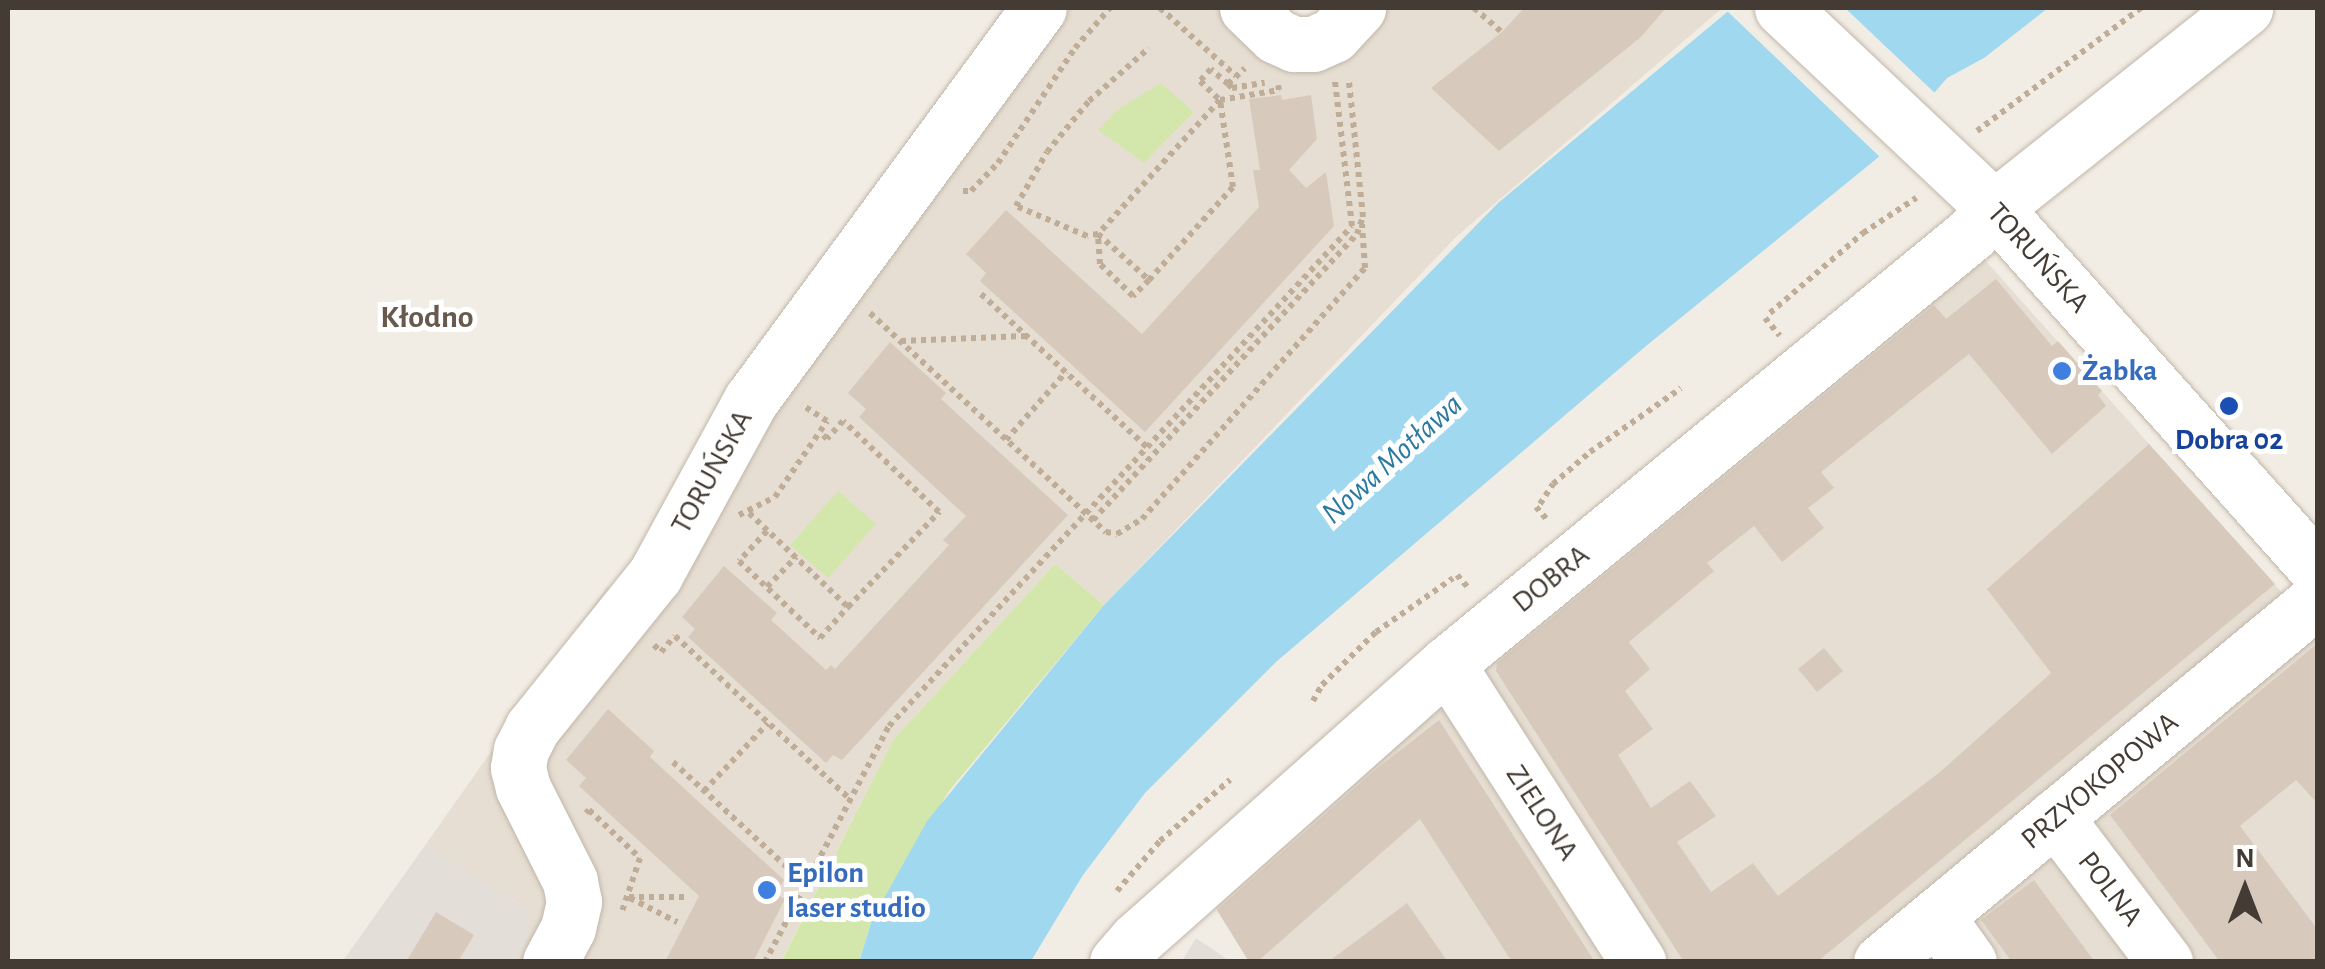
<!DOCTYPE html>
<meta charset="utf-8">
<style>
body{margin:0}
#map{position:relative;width:2325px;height:969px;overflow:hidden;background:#f2ede4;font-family:"Alegreya Sans",sans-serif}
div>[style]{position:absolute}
.residential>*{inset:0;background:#e6ded2}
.industrial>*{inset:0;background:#e4ded9}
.green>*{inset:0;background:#d3e7ad}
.water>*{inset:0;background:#a0d8f0}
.pier>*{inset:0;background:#f2ede4}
.building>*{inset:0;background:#d7cabd}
.path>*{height:6px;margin-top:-3px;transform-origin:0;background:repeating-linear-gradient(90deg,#bfad98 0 5px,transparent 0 10px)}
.roads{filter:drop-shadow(0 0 2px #c1b6aa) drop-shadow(0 0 2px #c1b6aa)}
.minor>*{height:55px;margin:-27.5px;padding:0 27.5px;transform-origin:27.5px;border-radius:27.5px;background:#fff}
.dots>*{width:28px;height:28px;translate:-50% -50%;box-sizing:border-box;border:5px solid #fff;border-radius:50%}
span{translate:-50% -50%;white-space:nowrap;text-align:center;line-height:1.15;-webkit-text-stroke:10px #fff;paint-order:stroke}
.street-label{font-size:30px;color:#443c34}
.shop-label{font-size:30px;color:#366cbe;font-weight:700}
.left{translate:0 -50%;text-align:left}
.transit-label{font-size:30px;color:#164399;font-weight:700}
.neighbourhood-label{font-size:32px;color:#67594b;font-weight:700}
.water-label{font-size:32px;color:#2b7ba0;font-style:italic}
.frame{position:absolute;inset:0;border:10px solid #443c34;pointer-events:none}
.north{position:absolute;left:2195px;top:839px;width:100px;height:100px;-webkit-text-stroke:8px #fff;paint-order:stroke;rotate:0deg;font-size:28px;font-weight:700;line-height:40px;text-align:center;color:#443c34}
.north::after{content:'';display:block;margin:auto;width:35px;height:45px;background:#443c34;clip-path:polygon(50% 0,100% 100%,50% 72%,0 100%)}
</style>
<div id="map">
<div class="residential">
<i style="clip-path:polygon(1015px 8px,1287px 8px,1339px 56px,1385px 8px,1721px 9px,1457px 236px,1104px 605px,1055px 564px,893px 740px,781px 961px,515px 961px,527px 943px,527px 909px,426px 844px,607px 587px,620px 596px)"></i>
<i style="clip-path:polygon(1976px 250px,2317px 632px,2317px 961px,1249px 961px,1215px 907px,1493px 648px)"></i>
</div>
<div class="industrial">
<i style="clip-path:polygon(426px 844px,527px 909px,527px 943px,515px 961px,342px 962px)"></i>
<i style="clip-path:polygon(1196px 938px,1230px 961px,1182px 961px)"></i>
</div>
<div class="green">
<i style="clip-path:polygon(1161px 83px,1194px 112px,1144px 163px,1098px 130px,1117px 110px)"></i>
<i style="clip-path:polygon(838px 491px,876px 524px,828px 578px,790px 545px)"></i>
<i style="clip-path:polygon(1055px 564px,1104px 605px,949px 791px,872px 920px,859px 961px,781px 962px,893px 740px)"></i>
</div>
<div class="water">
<i style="clip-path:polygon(1732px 8px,2048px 8px,1984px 58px,1947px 78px,1880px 156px,1646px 346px,1276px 662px,1145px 793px,1083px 875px,1031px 961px,859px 962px,872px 920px,927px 821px,1104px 605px,1498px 203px)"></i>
</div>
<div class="pier">
<i style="clip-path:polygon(1724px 8px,1845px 8px,1938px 96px,1883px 160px)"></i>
</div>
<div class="building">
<i style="clip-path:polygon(1524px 8px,1666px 8px,1641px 37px,1499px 151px,1431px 88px,1502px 32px)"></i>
<i style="clip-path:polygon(1281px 95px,1282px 100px,1311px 95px,1317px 139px,1289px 170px,1306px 188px,1326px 172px,1334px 226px,1145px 432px,980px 281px,986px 273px,966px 254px,1006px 210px,1142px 334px,1259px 207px,1253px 170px,1260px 170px,1249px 99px)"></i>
<i style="clip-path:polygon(1996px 279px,2052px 346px,2058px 341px,2102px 391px,2098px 395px,2106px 406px,2052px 454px,1969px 354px,1821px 472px,1834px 488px,1808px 508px,1824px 528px,1782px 562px,1754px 526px,1707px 563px,1714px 571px,1629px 642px,1650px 669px,1625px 691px,1653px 729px,1618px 755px,1651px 808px,1690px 781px,1716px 816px,1677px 842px,1711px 892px,1753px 863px,1778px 896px,1940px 772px,2051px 673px,1987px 589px,2149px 444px,2275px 584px,1817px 962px,1684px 962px,1496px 671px,1497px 663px,1934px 305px,1946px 319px)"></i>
<i style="clip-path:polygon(890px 342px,946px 393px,941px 399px,1068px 515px,842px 760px,833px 755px,826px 763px,688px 637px,695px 629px,682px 617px,724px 566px,777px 613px,771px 620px,826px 670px,831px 665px,835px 669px,949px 545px,943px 540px,966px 516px,859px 417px,866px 409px,848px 393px)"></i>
<i style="clip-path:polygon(2318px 643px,2318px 804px,2296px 780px,2240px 826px,2318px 930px,2318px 962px,2220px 962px,2110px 815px)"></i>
<i style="clip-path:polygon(1824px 648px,1843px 671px,1817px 692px,1798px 669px)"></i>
<i style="clip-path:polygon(608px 709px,654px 751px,650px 757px,784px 880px,776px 894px,785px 899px,753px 962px,665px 962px,699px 896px,579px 786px,586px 778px,566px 760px)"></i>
<i style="clip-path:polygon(1439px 720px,1595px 962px,1512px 962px,1420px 819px,1257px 962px,1249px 962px,1217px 910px,1374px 771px)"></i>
<i style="clip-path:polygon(2034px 880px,2095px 962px,2012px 962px,1981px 920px)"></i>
<i style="clip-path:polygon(1407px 903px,1448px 962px,1328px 962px)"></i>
<i style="clip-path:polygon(436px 912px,474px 935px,458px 962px,406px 962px)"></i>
</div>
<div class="path">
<i style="left:1160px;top:8px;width:102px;rotate:41.8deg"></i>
<i style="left:1474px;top:8px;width:37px;rotate:41deg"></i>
<i style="left:1228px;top:84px;width:6px;rotate:45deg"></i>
<i style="left:1232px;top:88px;width:33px;rotate:-9deg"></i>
<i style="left:1228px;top:84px;width:23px;rotate:-139deg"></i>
<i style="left:1211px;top:69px;width:16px;rotate:133deg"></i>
<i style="left:1200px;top:81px;width:28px;rotate:44deg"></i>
<i style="left:1220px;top:100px;width:181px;rotate:132.3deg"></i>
<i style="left:1098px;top:234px;width:69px;rotate:42deg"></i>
<i style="left:1149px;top:280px;width:125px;rotate:-47.9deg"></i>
<i style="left:1233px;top:187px;width:88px;rotate:-98.5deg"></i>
<i style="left:1220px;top:100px;width:60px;rotate:-9.6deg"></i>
<i style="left:1279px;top:90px;width:5px;rotate:-101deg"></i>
<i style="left:1228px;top:84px;width:23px;rotate:-43deg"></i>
<i style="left:1977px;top:131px;width:205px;rotate:-36.9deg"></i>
<i style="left:963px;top:191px;width:8px"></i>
<i style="left:971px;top:191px;width:39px;rotate:-46deg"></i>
<i style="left:998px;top:163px;width:138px;rotate:-56.2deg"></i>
<i style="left:1075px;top:48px;width:53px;rotate:-48.8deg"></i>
<i style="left:1149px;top:280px;width:23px;rotate:135deg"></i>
<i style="left:1133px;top:296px;width:46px;rotate:-135.9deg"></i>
<i style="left:1100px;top:264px;width:30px;rotate:-94deg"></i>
<i style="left:1098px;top:234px;width:11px;rotate:170deg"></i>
<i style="left:1087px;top:236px;width:77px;rotate:-157.1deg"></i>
<i style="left:1016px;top:206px;width:62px;rotate:-60.1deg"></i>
<i style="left:1047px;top:152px;width:66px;rotate:-50.5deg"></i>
<i style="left:1089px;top:101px;width:80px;rotate:-41.5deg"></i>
<i style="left:981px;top:294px;width:226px;rotate:42.7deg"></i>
<i style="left:870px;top:313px;width:322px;rotate:42.9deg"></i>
<i style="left:1106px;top:532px;width:11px;rotate:10deg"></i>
<i style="left:1117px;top:534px;width:29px;rotate:-31deg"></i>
<i style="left:1142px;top:519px;width:336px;rotate:-48.4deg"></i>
<i style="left:1365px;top:268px;width:44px;rotate:-93.9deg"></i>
<i style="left:1770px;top:313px;width:123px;rotate:-40.7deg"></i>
<i style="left:1863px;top:233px;width:64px;rotate:-33.4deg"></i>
<i style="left:1765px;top:318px;width:23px;rotate:50deg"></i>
<i style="left:901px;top:341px;width:127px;rotate:-2.3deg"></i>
<i style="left:1006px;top:440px;width:91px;rotate:-48.6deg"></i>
<i style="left:1540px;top:504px;width:24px;rotate:-57deg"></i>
<i style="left:1553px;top:484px;width:49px;rotate:-40.9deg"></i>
<i style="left:1590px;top:452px;width:111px;rotate:-35.1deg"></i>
<i style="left:1536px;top:507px;width:18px;rotate:49deg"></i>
<i style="left:749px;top:513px;width:137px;rotate:43.5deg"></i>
<i style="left:848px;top:607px;width:132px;rotate:-46.2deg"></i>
<i style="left:939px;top:512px;width:132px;rotate:-136.5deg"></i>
<i style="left:843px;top:421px;width:24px;rotate:132deg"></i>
<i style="left:827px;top:439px;width:10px;rotate:-135deg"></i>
<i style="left:739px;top:515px;width:40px;rotate:-26.6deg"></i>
<i style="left:775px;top:497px;width:92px;rotate:-55.6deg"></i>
<i style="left:827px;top:421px;width:30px;rotate:-147deg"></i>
<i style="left:1093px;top:520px;width:389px;rotate:-47.3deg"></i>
<i style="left:1357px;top:234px;width:18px;rotate:-71deg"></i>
<i style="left:1363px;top:217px;width:137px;rotate:-95.9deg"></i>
<i style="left:767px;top:531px;width:41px;rotate:133deg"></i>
<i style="left:739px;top:561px;width:112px;rotate:43.5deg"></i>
<i style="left:820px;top:638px;width:42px;rotate:-47.9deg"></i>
<i style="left:1457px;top:575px;width:18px;rotate:49deg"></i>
<i style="left:767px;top:587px;width:42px;rotate:-46deg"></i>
<i style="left:654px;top:645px;width:10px;rotate:45deg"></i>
<i style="left:661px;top:652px;width:21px;rotate:-49deg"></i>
<i style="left:675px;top:636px;width:239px;rotate:43deg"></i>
<i style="left:1313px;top:701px;width:18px;rotate:-61deg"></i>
<i style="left:1322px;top:685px;width:76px;rotate:-44.5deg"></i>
<i style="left:1376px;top:632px;width:94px;rotate:-35deg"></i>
<i style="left:673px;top:762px;width:180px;rotate:42.7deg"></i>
<i style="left:704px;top:791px;width:93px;rotate:-46.7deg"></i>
<i style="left:586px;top:813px;width:4px;rotate:-45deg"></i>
<i style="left:589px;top:810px;width:70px;rotate:43.3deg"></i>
<i style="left:640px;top:858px;width:59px;rotate:108.7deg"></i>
<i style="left:1117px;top:891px;width:66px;rotate:-49.3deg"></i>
<i style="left:1160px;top:841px;width:93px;rotate:-41.1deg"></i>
<i style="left:629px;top:897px;width:60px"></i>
<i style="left:630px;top:898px;width:53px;rotate:27.1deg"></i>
<i style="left:765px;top:962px;width:267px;rotate:-62.3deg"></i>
<i style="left:889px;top:726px;width:681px;rotate:-47.2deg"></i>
<i style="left:1352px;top:226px;width:146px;rotate:-96.7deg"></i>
</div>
<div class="roads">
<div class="minor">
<i style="left:1247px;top:8px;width:40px;rotate:44deg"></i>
<i style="left:1276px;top:36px;width:20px;rotate:24deg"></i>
<i style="left:1294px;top:44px;width:19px"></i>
<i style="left:1313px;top:44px;width:22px;rotate:-24deg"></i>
<i style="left:1333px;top:35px;width:37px;rotate:-47deg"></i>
<i style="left:1782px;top:8px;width:291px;rotate:43.3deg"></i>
<i style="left:1994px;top:208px;width:486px;rotate:48.2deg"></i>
<i style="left:1447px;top:664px;width:354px;rotate:57.3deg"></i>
<i style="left:2055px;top:817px;width:182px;rotate:52.8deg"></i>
<i style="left:1937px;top:917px;width:55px;rotate:54.6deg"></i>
<i style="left:550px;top:962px;width:38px;rotate:-62deg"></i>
<i style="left:568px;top:928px;width:27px;rotate:-77deg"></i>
<i style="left:574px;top:902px;width:21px;rotate:-101deg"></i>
<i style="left:570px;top:881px;width:104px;rotate:-116.8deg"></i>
<i style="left:523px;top:788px;width:21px;rotate:-104deg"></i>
<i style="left:518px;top:768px;width:18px;rotate:-81deg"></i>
<i style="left:521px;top:750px;width:25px;rotate:-63deg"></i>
<i style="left:532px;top:728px;width:196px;rotate:-51.2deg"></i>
<i style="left:655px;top:575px;width:200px;rotate:-61.3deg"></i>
<i style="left:751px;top:400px;width:486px;rotate:-53.7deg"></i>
<i style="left:1117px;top:962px;width:29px;rotate:-49deg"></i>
<i style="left:1136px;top:940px;width:416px;rotate:-41.6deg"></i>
<i style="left:1447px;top:664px;width:678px;rotate:-39.37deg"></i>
<i style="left:1971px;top:234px;width:35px;rotate:-49deg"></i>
<i style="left:1994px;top:208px;width:321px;rotate:-38.5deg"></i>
<i style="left:1881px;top:962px;width:568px;rotate:-39.72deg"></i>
</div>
</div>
<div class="dots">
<i style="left:2062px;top:371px;background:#3f7fe0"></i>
<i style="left:2229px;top:406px;background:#1a4fb4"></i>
<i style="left:767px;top:890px;background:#3f7fe0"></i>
</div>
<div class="street-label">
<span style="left:2038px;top:258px;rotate:48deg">TORUŃSKA</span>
<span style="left:712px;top:472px;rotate:-61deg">TORUŃSKA</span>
<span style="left:1551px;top:579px;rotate:-39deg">DOBRA</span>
<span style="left:2100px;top:781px;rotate:-40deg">PRZYOKOPOWA</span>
<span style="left:1542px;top:813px;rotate:57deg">ZIELONA</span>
<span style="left:2110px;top:889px;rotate:52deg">POLNA</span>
</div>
<div class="shop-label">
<span class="left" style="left:2082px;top:371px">Żabka</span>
<span class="left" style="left:787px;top:890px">Epilon<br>laser studio</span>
</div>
<div class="transit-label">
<span style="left:2229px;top:440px">Dobra 02</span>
</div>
<div class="neighbourhood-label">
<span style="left:427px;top:317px">Kłodno</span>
</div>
<div class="water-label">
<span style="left:1392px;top:459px;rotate:-42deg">Nowa Motława</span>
</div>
<div class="frame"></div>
<div class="north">N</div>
</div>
